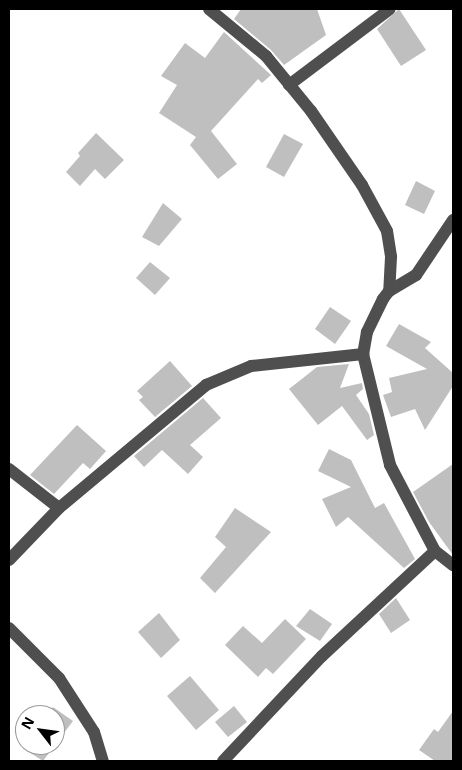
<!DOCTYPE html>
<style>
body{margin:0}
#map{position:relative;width:462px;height:770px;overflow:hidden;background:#fff;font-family:"Noto Sans",sans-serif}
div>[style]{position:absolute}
.building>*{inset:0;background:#bfbfbf}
.minor>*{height:12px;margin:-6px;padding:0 6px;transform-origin:6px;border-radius:6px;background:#4f4f4f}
span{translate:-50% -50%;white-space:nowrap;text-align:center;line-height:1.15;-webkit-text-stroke:4.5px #fff;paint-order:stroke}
.frame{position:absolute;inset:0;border:10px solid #000;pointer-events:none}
.north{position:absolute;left:15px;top:705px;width:50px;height:50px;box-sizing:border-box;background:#fff;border:1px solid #999;border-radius:50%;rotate:300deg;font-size:14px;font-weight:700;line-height:20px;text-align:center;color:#000}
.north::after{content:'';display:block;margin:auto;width:18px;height:22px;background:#000;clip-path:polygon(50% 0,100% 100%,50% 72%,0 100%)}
</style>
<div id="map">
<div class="building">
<i style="clip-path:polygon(241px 9px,317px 9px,326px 35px,284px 65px,271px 50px,234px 19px)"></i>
<i style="clip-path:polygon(399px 9px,426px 50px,401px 66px,377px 29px)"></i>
<i style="clip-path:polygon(224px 32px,271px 75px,262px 83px,258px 79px,211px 131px,237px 164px,218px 179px,190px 145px,196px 137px,159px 113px,177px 85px,161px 76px,185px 43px,205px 58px)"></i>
<i style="clip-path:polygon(96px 133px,124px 160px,105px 179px,95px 169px,80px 186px,66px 172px,80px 156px,78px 153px)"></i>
<i style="clip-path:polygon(284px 134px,303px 144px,284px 177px,266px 167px)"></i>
<i style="clip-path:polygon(416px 181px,435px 191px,424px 214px,405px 205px)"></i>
<i style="clip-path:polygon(163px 203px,182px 219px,159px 246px,142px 237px)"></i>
<i style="clip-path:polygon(150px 262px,170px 278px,155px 295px,136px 278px)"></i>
<i style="clip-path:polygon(330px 307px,351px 321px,335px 344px,315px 329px)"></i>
<i style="clip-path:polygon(399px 324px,431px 342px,425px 348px,453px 373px,453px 386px,425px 430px,415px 409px,391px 417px,383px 395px,392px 392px,389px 378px,427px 369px,386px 346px)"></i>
<i style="clip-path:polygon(170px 361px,192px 386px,155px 417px,139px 400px,143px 397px,137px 391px)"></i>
<i style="clip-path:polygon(349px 364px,340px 388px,362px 383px,363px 389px,356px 395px,369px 414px,374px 435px,367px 440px,342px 406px,318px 425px,289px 389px,317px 367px)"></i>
<i style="clip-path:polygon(203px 398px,221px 418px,190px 445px,203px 457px,188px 474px,162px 450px,144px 467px,134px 456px)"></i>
<i style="clip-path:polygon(77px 425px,106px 451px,90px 469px,83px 463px,54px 494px,30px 475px)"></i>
<i style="clip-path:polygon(329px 449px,351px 460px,375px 508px,384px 503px,415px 559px,404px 568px,348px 517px,336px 527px,322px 499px,351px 487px,318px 471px)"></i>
<i style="clip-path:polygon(453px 464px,453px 555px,429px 522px,413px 492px)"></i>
<i style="clip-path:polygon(235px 508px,271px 532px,215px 593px,200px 578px,226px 547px,215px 537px)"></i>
<i style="clip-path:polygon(396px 598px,410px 620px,391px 633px,379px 614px)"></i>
<i style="clip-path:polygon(310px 609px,332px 624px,320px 641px,296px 626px)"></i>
<i style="clip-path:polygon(159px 613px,180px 640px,161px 658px,138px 632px)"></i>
<i style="clip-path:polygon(285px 619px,306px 639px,273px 674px,266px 668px,258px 677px,225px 645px,243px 626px,262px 643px)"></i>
<i style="clip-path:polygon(190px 676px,219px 710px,196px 730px,167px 696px)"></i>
<i style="clip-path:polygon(234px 706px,247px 722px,228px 737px,215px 722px)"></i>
<i style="clip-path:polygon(53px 707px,73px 721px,43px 761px,26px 750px,29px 745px,55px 745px,55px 715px,48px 715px)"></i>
<i style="clip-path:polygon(453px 711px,453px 761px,435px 761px,419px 750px,434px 729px,438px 732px)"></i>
</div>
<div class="minor">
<i style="left:209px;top:9px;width:74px;rotate:39.5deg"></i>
<i style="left:266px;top:56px;width:71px;rotate:50.7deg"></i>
<i style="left:311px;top:111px;width:90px;rotate:55.4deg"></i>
<i style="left:362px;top:185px;width:52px;rotate:61.5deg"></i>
<i style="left:387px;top:231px;width:26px;rotate:81deg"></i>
<i style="left:391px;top:257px;width:34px;rotate:93deg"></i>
<i style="left:289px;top:85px;width:126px;rotate:-37deg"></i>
<i style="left:453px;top:220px;width:66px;rotate:123.9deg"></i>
<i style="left:416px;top:275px;width:31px;rotate:149deg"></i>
<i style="left:389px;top:291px;width:10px;rotate:127deg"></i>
<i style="left:383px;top:299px;width:37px;rotate:116deg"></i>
<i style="left:367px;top:332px;width:22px;rotate:100deg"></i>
<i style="left:363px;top:354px;width:114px;rotate:76.3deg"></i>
<i style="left:390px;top:465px;width:97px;rotate:62.4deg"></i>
<i style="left:435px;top:551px;width:23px;rotate:38deg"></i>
<i style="left:9px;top:469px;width:63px;rotate:38deg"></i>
<i style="left:9px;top:560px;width:72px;rotate:-46.1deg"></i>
<i style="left:59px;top:508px;width:192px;rotate:-39.9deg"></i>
<i style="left:206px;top:385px;width:49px;rotate:-22.9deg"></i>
<i style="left:251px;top:366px;width:113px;rotate:-6.1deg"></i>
<i style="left:9px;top:628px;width:71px;rotate:45deg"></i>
<i style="left:59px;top:678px;width:64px;rotate:57.1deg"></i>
<i style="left:94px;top:732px;width:30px;rotate:73deg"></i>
<i style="left:223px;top:761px;width:144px;rotate:-46.7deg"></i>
<i style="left:322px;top:656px;width:154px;rotate:-42.9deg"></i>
</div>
<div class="frame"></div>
<div class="north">N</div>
</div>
